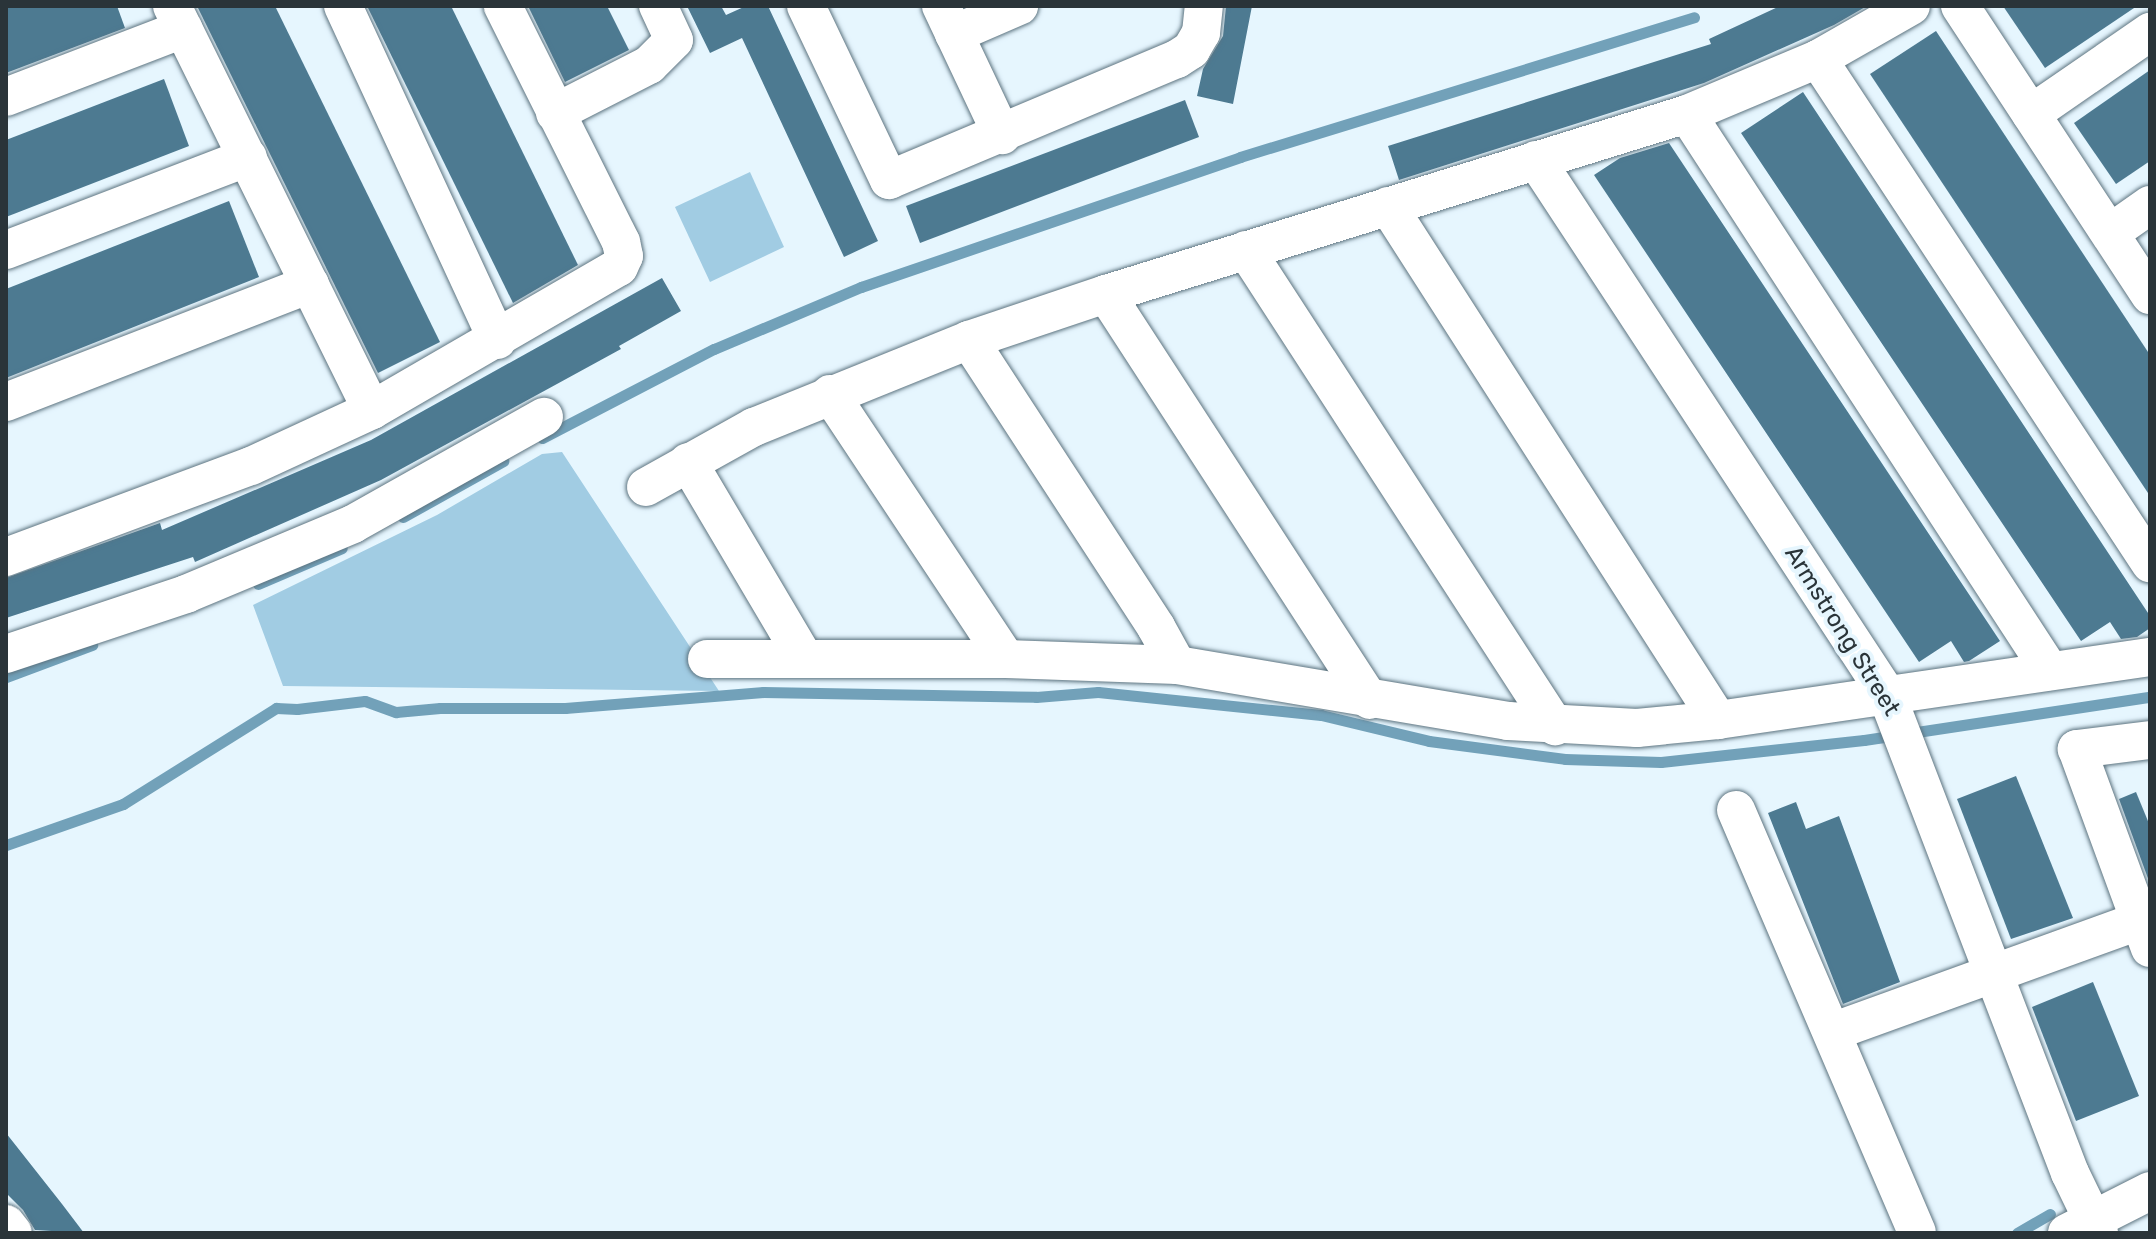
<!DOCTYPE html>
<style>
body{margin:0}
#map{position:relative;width:2156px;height:1239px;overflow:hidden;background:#e6f6fe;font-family:Rubik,sans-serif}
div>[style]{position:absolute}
.green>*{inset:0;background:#a1cce3}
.stream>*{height:11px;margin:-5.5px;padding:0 5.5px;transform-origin:5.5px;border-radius:5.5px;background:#72a1b9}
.building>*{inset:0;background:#4d7a91}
.roads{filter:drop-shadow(0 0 2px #5d7480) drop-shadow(0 0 2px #5d7480)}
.street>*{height:38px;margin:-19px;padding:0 19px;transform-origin:19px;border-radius:19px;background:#fff}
span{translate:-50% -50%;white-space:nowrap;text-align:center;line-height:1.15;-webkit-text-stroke:8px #e6f6fe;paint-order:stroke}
.street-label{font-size:24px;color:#2a3439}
.frame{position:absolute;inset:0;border:8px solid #2a3439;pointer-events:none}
</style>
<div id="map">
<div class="green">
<i style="clip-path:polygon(750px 172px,784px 247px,710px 282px,675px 207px)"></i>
<i style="clip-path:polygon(562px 452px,719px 691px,283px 686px,253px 605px,437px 515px,542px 454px)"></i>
</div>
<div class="stream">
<i style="left:542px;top:438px;width:194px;rotate:-27.4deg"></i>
<i style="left:714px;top:349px;width:160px;rotate:-22.9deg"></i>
<i style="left:861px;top:287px;width:401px;rotate:-18.9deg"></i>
<i style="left:1240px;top:157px;width:475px;rotate:-17.1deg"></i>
<i style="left:403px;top:517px;width:115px;rotate:-29.2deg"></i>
<i style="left:258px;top:584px;width:91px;rotate:-23.2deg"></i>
<i style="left:6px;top:677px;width:92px;rotate:-20.4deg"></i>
<i style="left:6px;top:845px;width:124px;rotate:-19.3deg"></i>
<i style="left:123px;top:804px;width:181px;rotate:-32.1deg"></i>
<i style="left:276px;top:708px;width:21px;rotate:3deg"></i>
<i style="left:297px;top:709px;width:68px;rotate:-6.7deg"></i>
<i style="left:365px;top:701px;width:33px;rotate:20deg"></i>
<i style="left:396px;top:712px;width:44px;rotate:-5.2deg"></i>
<i style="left:440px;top:708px;width:125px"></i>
<i style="left:565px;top:708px;width:199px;rotate:-4.6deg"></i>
<i style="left:763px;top:692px;width:273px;rotate:1deg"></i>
<i style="left:1036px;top:697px;width:62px;rotate:-4.6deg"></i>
<i style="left:1098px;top:692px;width:224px;rotate:5.9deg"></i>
<i style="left:1321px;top:715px;width:111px;rotate:13.5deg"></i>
<i style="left:1429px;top:741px;width:137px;rotate:7.5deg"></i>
<i style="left:1565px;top:759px;width:96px;rotate:1.8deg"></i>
<i style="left:1661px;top:762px;width:204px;rotate:-6.2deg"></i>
<i style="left:1864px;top:740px;width:289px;rotate:-8.6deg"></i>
<i style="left:2017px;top:1233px;width:38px;rotate:-30deg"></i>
</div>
<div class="building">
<i style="clip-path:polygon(6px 6px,117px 6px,125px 28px,6px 73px)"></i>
<i style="clip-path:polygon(197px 6px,275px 6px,440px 342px,378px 373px)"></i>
<i style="clip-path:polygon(367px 6px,451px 6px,578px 265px,513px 303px)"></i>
<i style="clip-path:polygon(528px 6px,607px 6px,629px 50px,565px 82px)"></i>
<i style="clip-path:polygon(687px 6px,721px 6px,726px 15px,746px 6px,768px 6px,878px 241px,844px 257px,742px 38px,710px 53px)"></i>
<i style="clip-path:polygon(1226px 6px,1252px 6px,1233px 104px,1197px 96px,1203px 69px,1223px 36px)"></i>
<i style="clip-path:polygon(1780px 6px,1867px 6px,1834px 25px,1704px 83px,1399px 180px,1388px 146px,1711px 44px,1709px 39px)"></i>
<i style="clip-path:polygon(2003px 6px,2137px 6px,2045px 68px)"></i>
<i style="clip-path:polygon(1936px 31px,2150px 355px,2150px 496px,1870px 74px)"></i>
<i style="clip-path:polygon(2150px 70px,2150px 161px,2116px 184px,2074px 123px)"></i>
<i style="clip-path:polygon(164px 79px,189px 146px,6px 217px,6px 140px)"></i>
<i style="clip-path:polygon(1803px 92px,2150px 616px,2150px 628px,2137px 637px,2121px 639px,2110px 622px,2081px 641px,1741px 133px)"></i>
<i style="clip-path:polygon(1185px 100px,1199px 137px,920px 243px,906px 206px)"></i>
<i style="clip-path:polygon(1669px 143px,2000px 641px,1969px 661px,1964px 662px,1951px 641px,1919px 662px,1594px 175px,1620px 158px)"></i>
<i style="clip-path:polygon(229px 201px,259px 277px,6px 378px,6px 289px)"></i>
<i style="clip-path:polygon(662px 278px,681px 311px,619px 346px,621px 349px,381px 480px,195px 562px,193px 557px,6px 618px,6px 578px,160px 523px,162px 530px,371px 440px)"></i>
<i style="clip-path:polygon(2016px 776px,2073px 918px,2011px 939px,1957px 799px)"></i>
<i style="clip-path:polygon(2136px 792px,2150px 826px,2150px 884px,2119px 799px)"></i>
<i style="clip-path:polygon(1796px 802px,1806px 829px,1839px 816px,1900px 982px,1843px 1004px,1768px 813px)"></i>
<i style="clip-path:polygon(2093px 982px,2139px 1096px,2076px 1121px,2032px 1007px)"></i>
<i style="clip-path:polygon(6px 1133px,62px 1204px,84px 1233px,35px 1230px,23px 1210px,6px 1193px)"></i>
</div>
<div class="roads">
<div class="street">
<i style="left:172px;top:6px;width:451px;rotate:63.7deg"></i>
<i style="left:343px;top:6px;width:368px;rotate:65.2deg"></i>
<i style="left:806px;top:6px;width:193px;rotate:64.5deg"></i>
<i style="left:889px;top:180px;width:312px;rotate:-22.8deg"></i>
<i style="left:1177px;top:59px;width:17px;rotate:-33deg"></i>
<i style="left:1191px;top:50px;width:20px;rotate:-60deg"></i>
<i style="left:1201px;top:33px;width:27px;rotate:-84deg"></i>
<i style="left:941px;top:6px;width:143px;rotate:64.7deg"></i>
<i style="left:1960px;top:6px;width:346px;rotate:56.7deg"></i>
<i style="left:954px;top:34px;width:71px;rotate:-23.3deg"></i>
<i style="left:1818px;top:59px;width:604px;rotate:56.63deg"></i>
<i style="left:6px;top:97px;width:190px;rotate:-21deg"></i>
<i style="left:555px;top:113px;width:106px;rotate:-27.1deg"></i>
<i style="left:649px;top:65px;width:35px;rotate:-45deg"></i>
<i style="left:674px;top:40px;width:38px;rotate:-115deg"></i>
<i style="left:1687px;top:114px;width:665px;rotate:56.91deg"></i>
<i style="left:2031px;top:114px;width:145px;rotate:-34.6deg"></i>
<i style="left:1536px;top:160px;width:638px;rotate:56.71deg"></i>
<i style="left:1886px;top:693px;width:514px;rotate:69.03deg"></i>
<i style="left:2070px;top:1173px;width:67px;rotate:64.2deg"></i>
<i style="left:1388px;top:206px;width:611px;rotate:57.3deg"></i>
<i style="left:2110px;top:233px;width:49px;rotate:-35deg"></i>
<i style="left:6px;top:250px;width:259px;rotate:-21deg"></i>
<i style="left:1246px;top:250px;width:568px;rotate:57.01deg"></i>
<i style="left:1106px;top:294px;width:484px;rotate:57deg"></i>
<i style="left:969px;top:340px;width:343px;rotate:56.9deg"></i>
<i style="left:1156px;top:627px;width:43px;rotate:61.1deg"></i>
<i style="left:830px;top:394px;width:318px;rotate:56.4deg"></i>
<i style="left:6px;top:402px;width:326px;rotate:-21.2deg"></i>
<i style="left:688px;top:462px;width:228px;rotate:59.4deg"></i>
<i style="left:646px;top:487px;width:124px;rotate:-29.1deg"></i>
<i style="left:754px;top:427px;width:232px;rotate:-22deg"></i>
<i style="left:969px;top:340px;width:145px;rotate:-18.6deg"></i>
<i style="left:1106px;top:294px;width:608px;rotate:-17.21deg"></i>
<i style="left:1687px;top:114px;width:142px;rotate:-22.8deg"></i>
<i style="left:1818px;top:59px;width:107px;rotate:-29.7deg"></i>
<i style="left:6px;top:557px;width:261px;rotate:-20.4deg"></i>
<i style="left:251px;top:466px;width:133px;rotate:-24.8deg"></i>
<i style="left:372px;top:410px;width:285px;rotate:-30.1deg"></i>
<i style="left:619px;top:267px;width:12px;rotate:-66deg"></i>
<i style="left:624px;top:256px;width:14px;rotate:-102deg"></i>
<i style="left:621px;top:242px;width:264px;rotate:-116.6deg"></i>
<i style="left:6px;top:654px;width:190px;rotate:-18.4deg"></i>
<i style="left:186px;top:594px;width:181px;rotate:-22.7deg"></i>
<i style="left:353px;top:524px;width:219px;rotate:-29.3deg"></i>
<i style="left:707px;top:659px;width:299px"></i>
<i style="left:1006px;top:659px;width:171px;rotate:2deg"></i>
<i style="left:1177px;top:665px;width:336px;rotate:9.6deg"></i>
<i style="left:1508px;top:721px;width:129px;rotate:3.1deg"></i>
<i style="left:1637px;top:728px;width:81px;rotate:-5.6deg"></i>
<i style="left:1718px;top:720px;width:437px;rotate:-8.3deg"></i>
<i style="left:2150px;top:740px;width:74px;rotate:173deg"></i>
<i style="left:2077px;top:749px;width:212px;rotate:69.9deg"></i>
<i style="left:1736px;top:810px;width:459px;rotate:66.8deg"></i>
<i style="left:1832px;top:1032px;width:326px;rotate:-19.9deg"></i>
<i style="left:6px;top:1224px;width:11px;rotate:52deg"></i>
<i style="left:2067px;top:1233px;width:93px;rotate:-26.8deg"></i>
</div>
</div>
<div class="street-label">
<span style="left:1842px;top:631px;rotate:58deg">Armstrong Street</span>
</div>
<div class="frame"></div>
</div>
